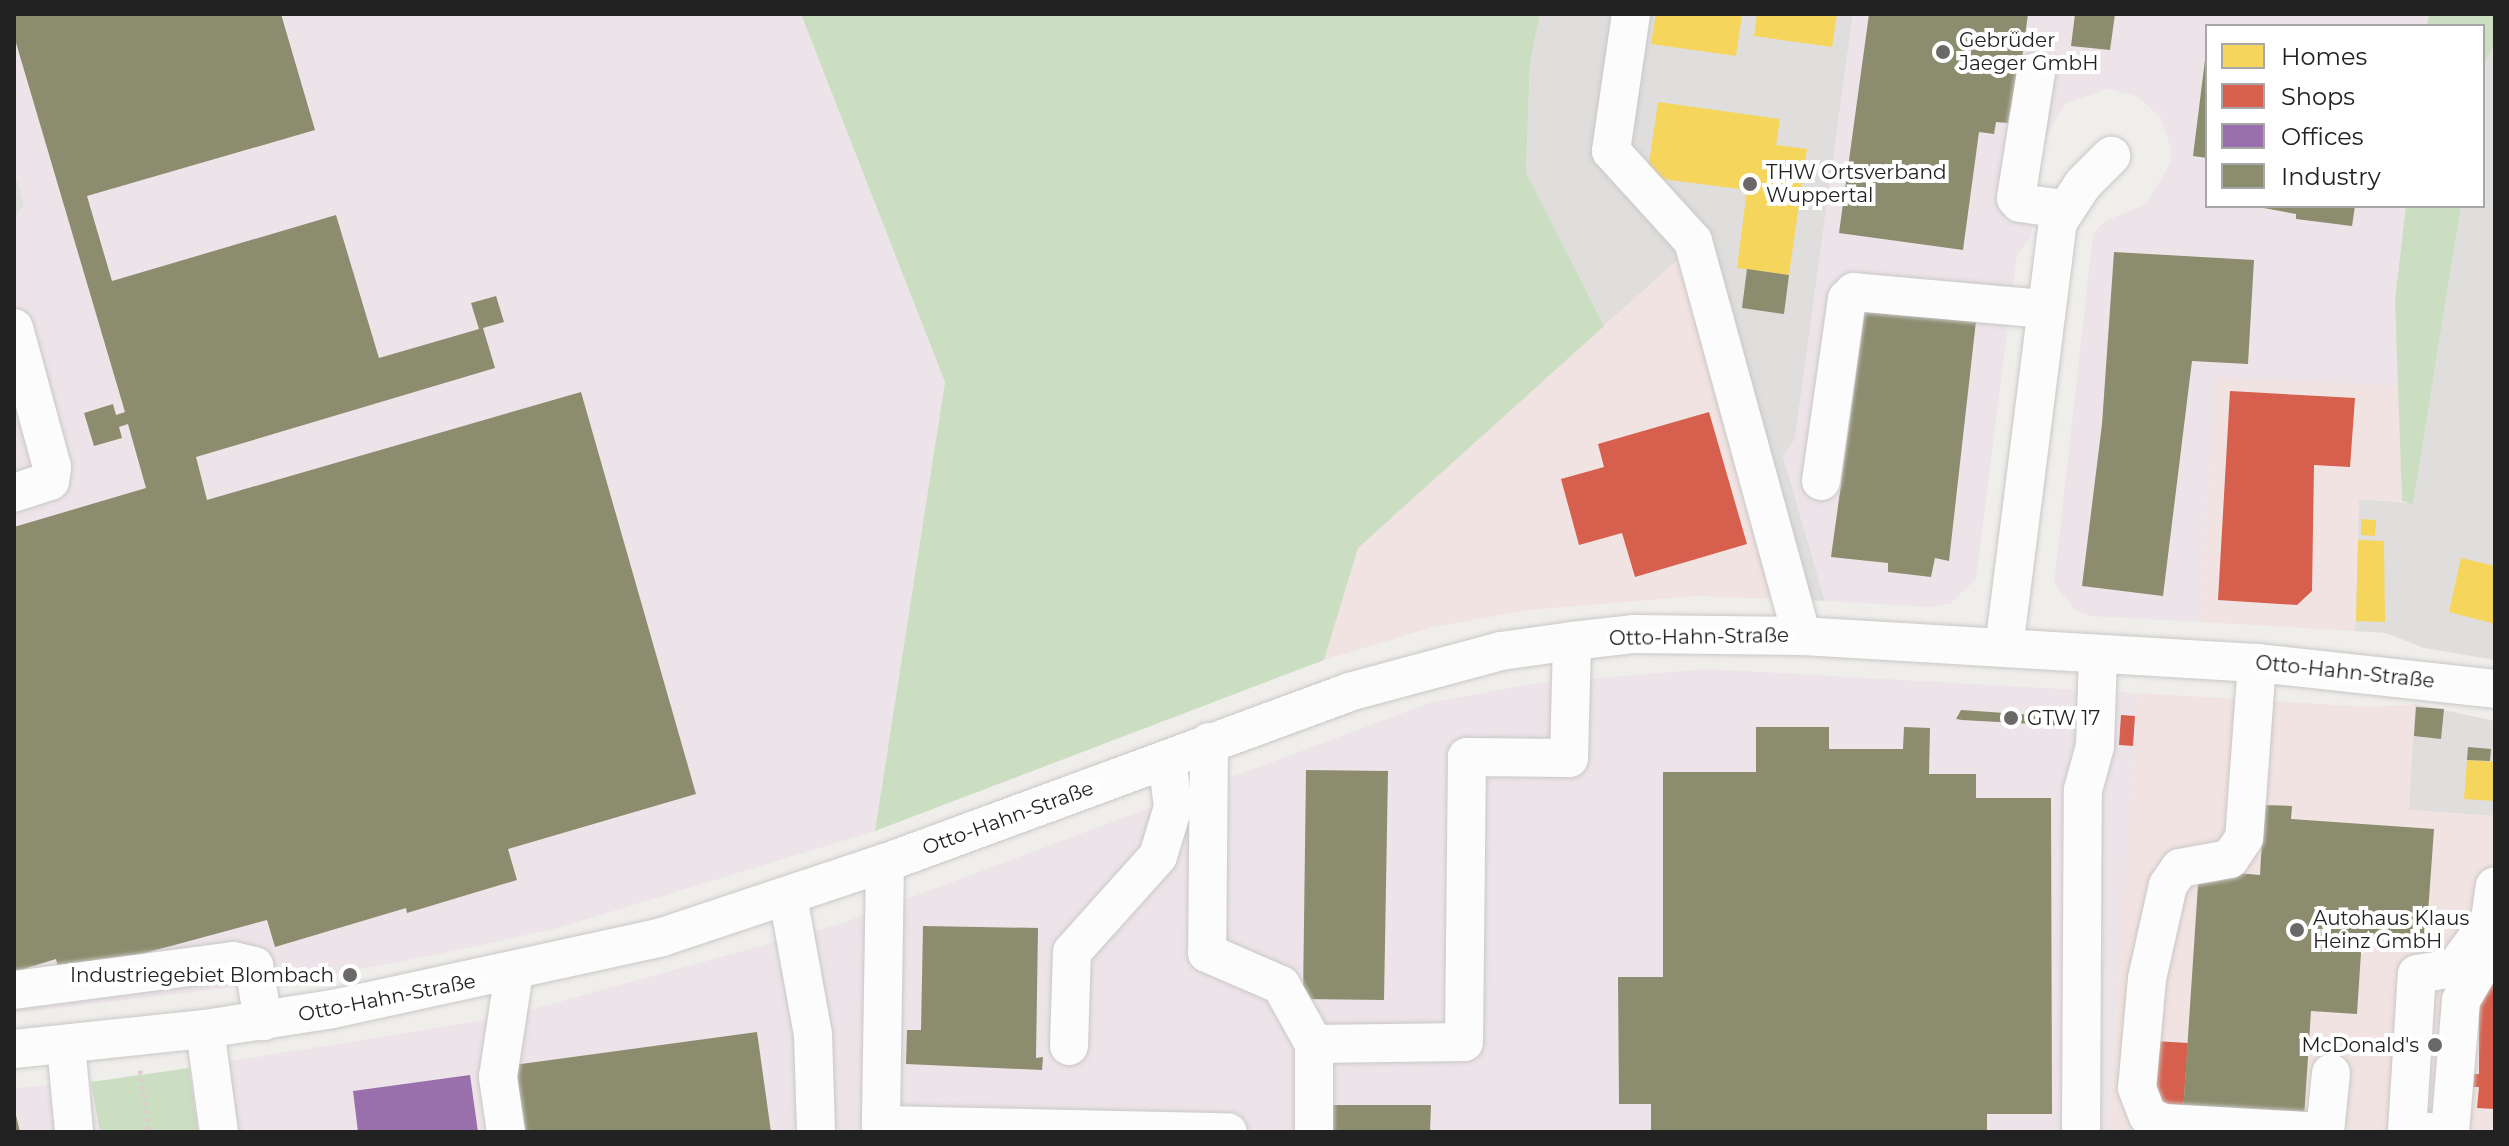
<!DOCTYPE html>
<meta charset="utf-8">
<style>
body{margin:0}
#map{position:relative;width:2509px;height:1146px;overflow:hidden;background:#f0eeeb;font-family:Montserrat,sans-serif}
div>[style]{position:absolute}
.residential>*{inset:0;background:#dfdedc}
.commercial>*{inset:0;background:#f1e3e1}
.industrial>*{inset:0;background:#ede4e9}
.forest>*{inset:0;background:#cbdec1}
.parking>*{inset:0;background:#e0dfde}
.homes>*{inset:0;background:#f6d55c}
.shops>*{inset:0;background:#d6604d}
.offices>*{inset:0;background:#9970ab}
.industry>*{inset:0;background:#8c8c6e}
.path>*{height:5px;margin-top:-2.5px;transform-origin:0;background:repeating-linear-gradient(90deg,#dccecd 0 4px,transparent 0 8px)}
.roads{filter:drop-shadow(0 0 2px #c9c8c7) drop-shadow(0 0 2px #c9c8c7)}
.minor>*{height:38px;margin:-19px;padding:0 19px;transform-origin:19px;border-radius:19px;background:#fdfcfc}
.dots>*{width:22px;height:22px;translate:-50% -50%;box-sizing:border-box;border:4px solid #fff;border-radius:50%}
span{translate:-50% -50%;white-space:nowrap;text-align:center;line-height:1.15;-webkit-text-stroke:8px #fff;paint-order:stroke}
.poi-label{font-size:20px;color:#222}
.left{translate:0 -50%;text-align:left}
.right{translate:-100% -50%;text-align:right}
.street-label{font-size:20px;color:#222}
.frame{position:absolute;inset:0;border:16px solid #222;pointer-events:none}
.legend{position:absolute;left:2205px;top:24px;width:280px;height:184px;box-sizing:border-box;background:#fff;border:2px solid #a7a7a7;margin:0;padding:10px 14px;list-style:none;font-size:24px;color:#222}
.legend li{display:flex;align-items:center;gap:16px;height:40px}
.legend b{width:40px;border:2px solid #a7a7a7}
</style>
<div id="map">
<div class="residential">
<i style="clip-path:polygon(1540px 14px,1853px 14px,1795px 439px,1783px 456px,1825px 601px,1776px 599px,1679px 260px,1604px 326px,1526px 172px,1530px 62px)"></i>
<i style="clip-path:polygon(2495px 45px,2495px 660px,2424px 648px,2386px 633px,2355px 631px,2359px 499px,2413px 503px,2461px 206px,2483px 206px,2483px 65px)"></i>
<i style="clip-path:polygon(2415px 704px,2495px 721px,2495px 816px,2408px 810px)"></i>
</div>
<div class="commercial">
<i style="clip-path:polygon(1678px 259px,1776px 599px,1698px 596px,1529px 610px,1433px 627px,1324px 660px,1358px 548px)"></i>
<i style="clip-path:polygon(2215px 376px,2399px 386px,2402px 501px,2359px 500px,2355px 631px,2200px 622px)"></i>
<i style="clip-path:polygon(2137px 693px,2372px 707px,2415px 704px,2409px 810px,2495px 816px,2495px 1132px,2109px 1132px)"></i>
</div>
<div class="industrial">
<i style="clip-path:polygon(14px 14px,801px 14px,945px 382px,875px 831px,558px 928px,435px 955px,319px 977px,14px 1013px,14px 220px,24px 204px,14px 169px)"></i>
<i style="clip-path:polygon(1853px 14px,2429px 14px,2427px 26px,2207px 26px,2207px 206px,2406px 206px,2395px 299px,2399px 386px,2215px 377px,2200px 622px,2090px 616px,2075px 610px,2054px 583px,2093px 234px,2105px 221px,2146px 204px,2170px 164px,2171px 149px,2161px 118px,2138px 97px,2109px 89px,2066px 103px,2043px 141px,2031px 237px,2017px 255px,1976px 579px,1951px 603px,1931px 607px,1825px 601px,1783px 456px,1795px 439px)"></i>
<i style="clip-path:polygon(1708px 669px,2137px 693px,2109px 1132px,198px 1132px,189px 1068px,508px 1016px,840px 924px,1429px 703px,1537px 683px)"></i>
<i style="clip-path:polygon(91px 1082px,100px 1132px,14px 1132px,14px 1088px)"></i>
</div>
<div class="forest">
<i style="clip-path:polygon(801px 14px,1540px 14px,1530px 62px,1526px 172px,1604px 326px,1358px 548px,1324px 660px,875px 831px,945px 382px)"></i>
<i style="clip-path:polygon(2429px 14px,2495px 14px,2495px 45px,2483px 65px,2483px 26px,2427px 26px)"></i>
<i style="clip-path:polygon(2406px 206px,2461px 206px,2413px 504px,2402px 501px,2395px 299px)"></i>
<i style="clip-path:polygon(189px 1068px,198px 1132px,100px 1132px,91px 1082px)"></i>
</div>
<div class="parking">
<i style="clip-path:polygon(14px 169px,24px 204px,14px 220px)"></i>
</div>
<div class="homes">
<i style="clip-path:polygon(1656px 14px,1742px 14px,1736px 56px,1651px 44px)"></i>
<i style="clip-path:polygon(1757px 14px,1837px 14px,1832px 47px,1754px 36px)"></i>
<i style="clip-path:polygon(1658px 102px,1780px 119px,1776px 145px,1807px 149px,1789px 275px,1737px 268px,1747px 190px,1647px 177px)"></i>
<i style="clip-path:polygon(2361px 519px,2376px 520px,2375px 536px,2361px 535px)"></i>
<i style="clip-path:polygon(2358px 540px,2384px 541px,2385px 622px,2356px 621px)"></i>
<i style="clip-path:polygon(2461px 558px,2495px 566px,2495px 624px,2449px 612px)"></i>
<i style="clip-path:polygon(2467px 760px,2495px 762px,2495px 801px,2464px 799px)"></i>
</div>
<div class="shops">
<i style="clip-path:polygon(2230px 391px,2355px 398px,2350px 467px,2314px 465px,2312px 591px,2297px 605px,2218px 600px)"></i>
<i style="clip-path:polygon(1709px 412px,1747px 544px,1635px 577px,1622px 533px,1579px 545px,1561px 479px,1604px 467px,1598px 444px)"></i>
<i style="clip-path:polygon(2121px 715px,2135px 716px,2133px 746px,2119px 745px)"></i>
<i style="clip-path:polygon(2495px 976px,2495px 1109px,2477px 1108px,2479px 1087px,2473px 1087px,2474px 1074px,2479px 1074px,2479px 1006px)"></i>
<i style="clip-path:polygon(2155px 1041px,2188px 1043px,2183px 1112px,2151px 1097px)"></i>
</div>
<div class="offices">
<i style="clip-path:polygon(470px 1075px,478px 1132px,358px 1132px,353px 1091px)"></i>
</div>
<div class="industry">
<i style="clip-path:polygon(14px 14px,281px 14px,315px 130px,87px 196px,112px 281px,336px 215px,379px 358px,479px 329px,471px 303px,496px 296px,504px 322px,483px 328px,495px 368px,196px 457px,207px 500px,581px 392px,696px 794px,508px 849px,517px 880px,407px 913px,406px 908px,275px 947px,267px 920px,60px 976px,56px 959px,14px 972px,14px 527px,146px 488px,128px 424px,119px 427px,122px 438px,94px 446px,84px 413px,113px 404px,116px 415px,125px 412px,14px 36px)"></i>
<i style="clip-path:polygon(1869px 14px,2028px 14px,2015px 111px,2010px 111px,2008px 123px,1996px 122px,1994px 134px,1979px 132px,1963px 250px,1839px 233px)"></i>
<i style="clip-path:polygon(2075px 14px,2115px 14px,2110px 50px,2071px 46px)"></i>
<i style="clip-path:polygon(2205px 60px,2207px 60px,2207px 158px,2193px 156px)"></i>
<i style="clip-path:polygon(2253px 206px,2355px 206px,2352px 226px,2296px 219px,2296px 214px)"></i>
<i style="clip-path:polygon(2114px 252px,2254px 260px,2248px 364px,2192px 361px,2163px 596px,2082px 586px,2102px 424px)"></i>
<i style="clip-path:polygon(1747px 269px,1789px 275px,1784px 314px,1742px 308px)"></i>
<i style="clip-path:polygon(1866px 303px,1976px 321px,1949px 561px,1935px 558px,1931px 577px,1888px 572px,1888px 563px,1831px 557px)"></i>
<i style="clip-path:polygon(2416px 707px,2444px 709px,2441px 739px,2414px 736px)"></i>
<i style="clip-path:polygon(1961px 710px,2063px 717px,2068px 726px,1962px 720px,1956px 719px)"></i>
<i style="clip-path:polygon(1756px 727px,1829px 727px,1829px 749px,1903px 749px,1904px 727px,1930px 728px,1929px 774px,1976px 774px,1976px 798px,2051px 798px,2052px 1114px,1987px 1114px,1987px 1132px,1651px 1132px,1651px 1104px,1619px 1104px,1618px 977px,1663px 977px,1663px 772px,1756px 772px)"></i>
<i style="clip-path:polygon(2468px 747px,2491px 749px,2490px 761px,2467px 760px)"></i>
<i style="clip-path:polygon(1306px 770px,1388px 771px,1384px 1000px,1303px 999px)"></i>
<i style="clip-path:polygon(2264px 805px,2292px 806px,2291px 819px,2434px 829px,2426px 941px,2362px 937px,2357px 1014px,2311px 1011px,2304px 1119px,2183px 1112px,2199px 870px,2260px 875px)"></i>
<i style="clip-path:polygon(923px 926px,1038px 928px,1036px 1058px,1043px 1057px,1042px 1070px,906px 1064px,907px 1030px,921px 1030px)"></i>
<i style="clip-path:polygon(757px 1032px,771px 1132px,515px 1132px,506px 1066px)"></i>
<i style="clip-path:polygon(1333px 1105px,1431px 1105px,1430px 1132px,1332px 1132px)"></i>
<i style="clip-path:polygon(14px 1111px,15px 1111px,20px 1132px,14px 1132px)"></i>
</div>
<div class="path">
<i style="left:140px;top:1070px;width:63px;rotate:81.7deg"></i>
</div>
<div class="roads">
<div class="minor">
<i style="left:1631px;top:14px;width:138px;rotate:98.3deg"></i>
<i style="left:1611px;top:151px;width:122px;rotate:47.7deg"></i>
<i style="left:1693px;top:241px;width:410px;rotate:74.6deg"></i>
<i style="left:2036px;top:72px;width:128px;rotate:99deg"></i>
<i style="left:2016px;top:198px;width:6px;rotate:51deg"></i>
<i style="left:2020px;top:203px;width:44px;rotate:7.8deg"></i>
<i style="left:14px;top:328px;width:144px;rotate:74.7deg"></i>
<i style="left:52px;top:467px;width:14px;rotate:98deg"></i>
<i style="left:50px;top:481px;width:38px;rotate:162deg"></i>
<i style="left:1821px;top:481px;width:184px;rotate:-81.9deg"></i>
<i style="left:1847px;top:299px;width:10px;rotate:-45deg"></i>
<i style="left:1854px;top:292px;width:193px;rotate:5.1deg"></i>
<i style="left:2004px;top:648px;width:429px;rotate:-82.8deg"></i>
<i style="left:2058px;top:222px;width:45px;rotate:-56.7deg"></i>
<i style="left:2083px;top:184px;width:40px;rotate:-45deg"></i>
<i style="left:2257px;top:663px;width:175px;rotate:94.2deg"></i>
<i style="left:2244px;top:838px;width:25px;rotate:124deg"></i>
<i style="left:2230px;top:859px;width:51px;rotate:169.8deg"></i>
<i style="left:2180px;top:868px;width:21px;rotate:125deg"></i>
<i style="left:2168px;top:885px;width:96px;rotate:102.6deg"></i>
<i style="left:2147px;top:979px;width:109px;rotate:95.2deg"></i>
<i style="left:2137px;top:1088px;width:30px;rotate:69deg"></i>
<i style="left:2148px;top:1116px;width:17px;rotate:24deg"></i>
<i style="left:2164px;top:1123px;width:161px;rotate:3.2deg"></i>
<i style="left:2325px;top:1132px;width:59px;rotate:-84.2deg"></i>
<i style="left:1209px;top:742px;width:211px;rotate:90.5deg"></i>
<i style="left:1207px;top:953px;width:81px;rotate:23.4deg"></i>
<i style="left:1281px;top:985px;width:68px;rotate:60.8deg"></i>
<i style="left:1314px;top:1044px;width:150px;rotate:-0.8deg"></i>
<i style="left:1464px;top:1042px;width:285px;rotate:-89.4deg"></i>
<i style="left:1467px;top:757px;width:102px;rotate:0.6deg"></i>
<i style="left:1569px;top:758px;width:117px;rotate:-88.5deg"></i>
<i style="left:885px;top:863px;width:262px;rotate:90.9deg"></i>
<i style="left:881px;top:1125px;width:347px;rotate:1.2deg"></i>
<i style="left:788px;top:897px;width:140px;rotate:79.7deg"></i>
<i style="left:813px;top:1035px;width:97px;rotate:88.2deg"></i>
<i style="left:14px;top:990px;width:221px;rotate:-7.5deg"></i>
<i style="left:233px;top:961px;width:22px;rotate:13deg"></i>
<i style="left:254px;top:966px;width:56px;rotate:80.7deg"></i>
<i style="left:205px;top:1029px;width:104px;rotate:82.3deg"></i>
<i style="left:1314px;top:1044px;width:88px;rotate:90deg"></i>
<i style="left:66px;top:1045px;width:87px;rotate:84.7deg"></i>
<i style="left:1069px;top:1046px;width:94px;rotate:-88.2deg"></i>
<i style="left:1072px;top:952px;width:129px;rotate:-48.1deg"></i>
<i style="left:1158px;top:856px;width:51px;rotate:-73deg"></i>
<i style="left:1173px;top:807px;width:48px;rotate:-97.1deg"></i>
<i style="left:14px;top:1049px;width:192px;rotate:-6deg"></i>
<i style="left:205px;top:1029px;width:130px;rotate:-8.9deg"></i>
<i style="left:333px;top:1009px;width:337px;rotate:-12.3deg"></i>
<i style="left:662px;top:937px;width:235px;rotate:-18.4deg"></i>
<i style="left:885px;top:863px;width:495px;rotate:-20.2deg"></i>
<i style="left:1349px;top:692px;width:157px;rotate:-15.1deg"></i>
<i style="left:1501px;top:651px;width:72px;rotate:-8deg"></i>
<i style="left:1572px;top:641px;width:61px;rotate:-6.5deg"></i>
<i style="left:1633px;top:634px;width:169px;rotate:0.7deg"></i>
<i style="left:1802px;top:636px;width:456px;rotate:3.4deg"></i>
<i style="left:2257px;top:663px;width:239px;rotate:6.2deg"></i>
<i style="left:506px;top:1132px;width:56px;rotate:-98.3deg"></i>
<i style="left:498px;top:1077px;width:105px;rotate:-81.3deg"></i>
<i style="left:2081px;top:1132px;width:342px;rotate:-89.7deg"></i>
<i style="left:2083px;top:790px;width:46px;rotate:-74.7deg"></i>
<i style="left:2095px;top:746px;width:92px;rotate:-88.1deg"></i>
<i style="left:2431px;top:1132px;width:24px;rotate:-178deg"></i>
<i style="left:2407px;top:1131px;width:157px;rotate:-86.4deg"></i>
<i style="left:2417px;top:974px;width:38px;rotate:-9deg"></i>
<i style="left:2455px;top:968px;width:59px;rotate:-53.9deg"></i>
<i style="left:2490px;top:920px;width:34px;rotate:-82deg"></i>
<i style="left:2450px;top:1132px;width:132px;rotate:-85.2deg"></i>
<i style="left:2461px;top:1000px;width:61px;rotate:-59.2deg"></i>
</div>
</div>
<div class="dots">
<i style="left:1943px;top:52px;background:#6a6968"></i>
<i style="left:1750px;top:184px;background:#6a6968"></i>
<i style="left:2011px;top:718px;background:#6a6968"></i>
<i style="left:2297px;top:930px;background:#6a6968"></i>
<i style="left:350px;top:975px;background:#6a6968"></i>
<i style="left:2435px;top:1045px;background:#6a6968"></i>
</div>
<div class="poi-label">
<span class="left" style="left:1959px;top:52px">Gebrüder<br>Jaeger GmbH</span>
<span class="left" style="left:1766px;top:184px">THW Ortsverband<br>Wuppertal</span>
<span class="left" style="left:2027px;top:718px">GTW 17</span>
<span class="left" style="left:2313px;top:930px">Autohaus Klaus<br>Heinz GmbH</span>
<span class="right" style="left:334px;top:975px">Industriegebiet Blombach</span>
<span class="right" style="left:2419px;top:1045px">McDonald's</span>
</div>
<div class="street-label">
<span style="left:1699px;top:637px;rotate:-1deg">Otto-Hahn-Straße</span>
<span style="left:2345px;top:672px;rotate:6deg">Otto-Hahn-Straße</span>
<span style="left:1008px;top:818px;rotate:-20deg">Otto-Hahn-Straße</span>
<span style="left:387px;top:998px;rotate:-11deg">Otto-Hahn-Straße</span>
</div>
<div class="frame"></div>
<ul class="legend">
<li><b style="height:22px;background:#f6d55c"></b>Homes</li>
<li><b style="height:22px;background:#d6604d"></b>Shops</li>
<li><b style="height:22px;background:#9970ab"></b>Offices</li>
<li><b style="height:22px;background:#8c8c6e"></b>Industry</li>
</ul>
</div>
